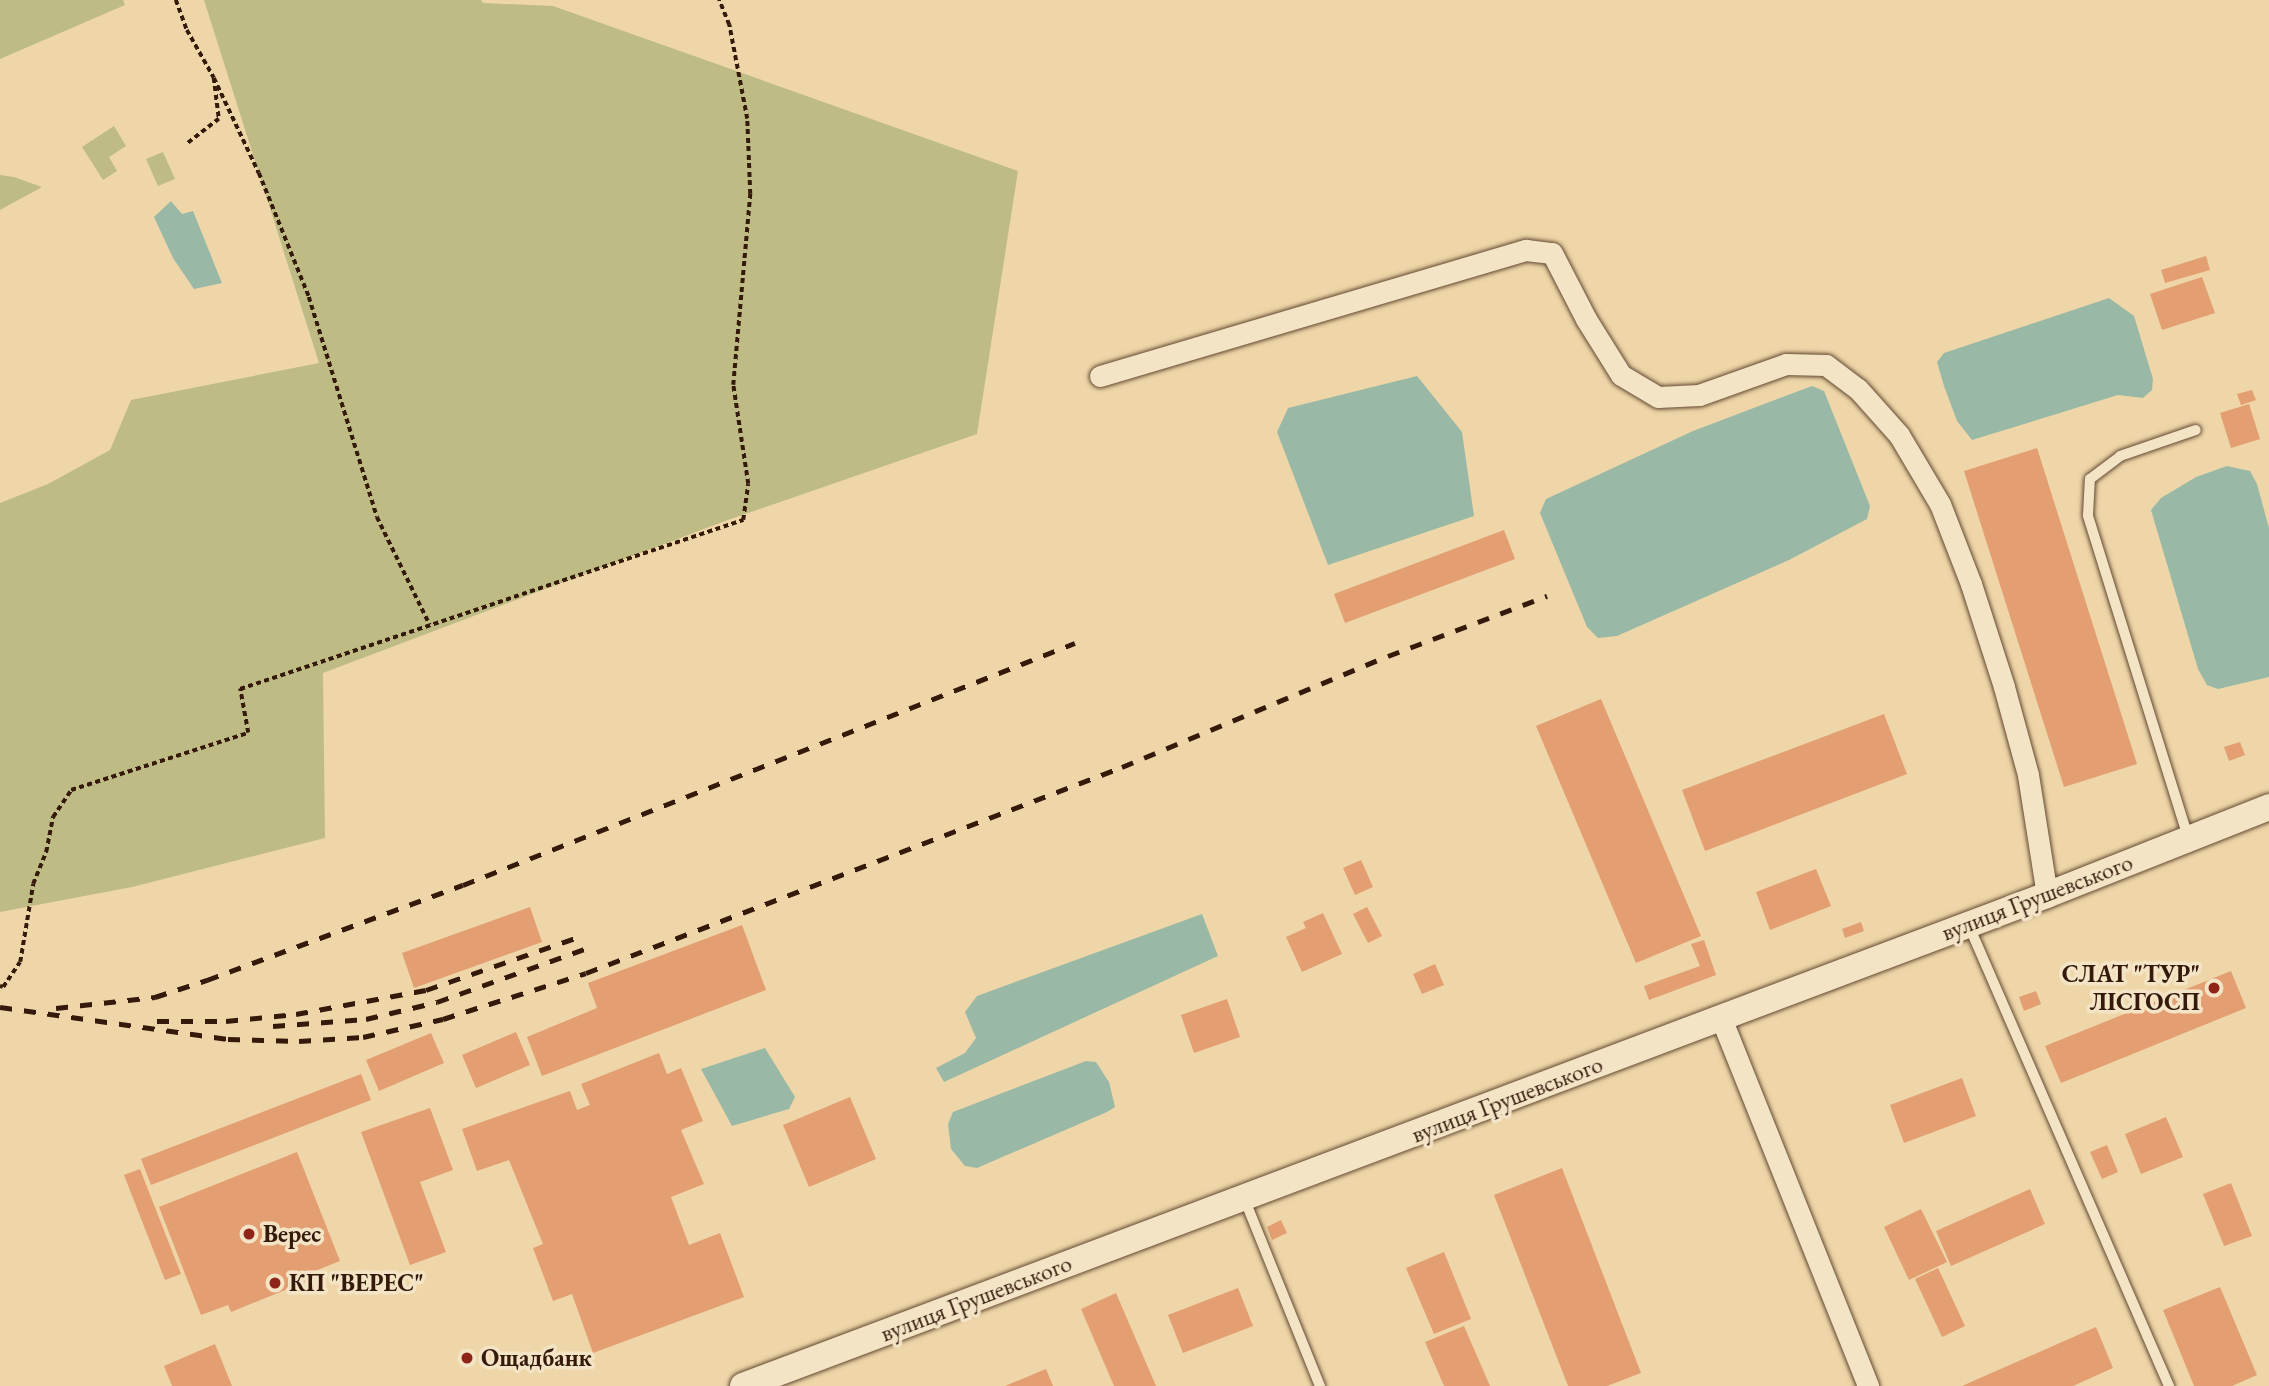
<!DOCTYPE html>
<meta charset="utf-8">
<style>
body{margin:0}
#map{position:relative;width:2269px;height:1386px;overflow:hidden;background:#eed6a8;font-family:"EB Garamond",serif}
div>[style]{position:absolute}
.green>*{inset:0;background:#bebc84}
.water>*{inset:0;background:#99b9a6}
.building>*{inset:0;background:#e39e71}
.path>*{height:3.5px;margin-top:-1.75px;transform-origin:0;background:repeating-linear-gradient(90deg,#351a0b 0 5px,transparent 0 8.5px)}
.roads{filter:drop-shadow(0 0 2px #634932) drop-shadow(0 0 2px #634932)}
.service>*{height:10px;margin:-5px;padding:0 5px;transform-origin:5px;border-radius:5px;background:#f4e4c6}
.minor>*{height:21px;margin:-10.5px;padding:0 10.5px;transform-origin:10.5px;border-radius:10.5px;background:#f4e4c6}
.tertiary>*{height:26px;margin:-13px;padding:0 13px;transform-origin:13px;border-radius:13px;background:#f4e4c6}
.rail>*{height:5px;margin-top:-2.5px;transform-origin:0;background:repeating-linear-gradient(90deg,#351a0b 0 12px,transparent 0 24px)}
.dots>*{width:19px;height:19px;translate:-50% -50%;box-sizing:border-box;border:4px solid #f4e4c6;border-radius:50%}
span{translate:-50% -50%;white-space:nowrap;text-align:center;line-height:1.15;-webkit-text-stroke:7px #f4e4c6;paint-order:stroke}
.street-label{font-size:24px;color:#351a0b}
.poi-label{font-size:24px;color:#351a0b;font-weight:700}
.right{translate:-100% -50%;text-align:right}
.left{translate:0 -50%;text-align:left}
</style>
<div id="map">
<div class="green">
<i style="clip-path:polygon(0 0,123px 0,125px 5px,0 59px)"></i>
<i style="clip-path:polygon(204px 0,481px 0,483px 3px,553px 6px,1018px 171px,977px 434px,725px 521px,323px 673px,325px 838px,132px 887px,0 912px,0 503px,48px 484px,110px 450px,131px 400px,319px 363px)"></i>
<i style="clip-path:polygon(114px 126px,126px 146px,109px 157px,117px 171px,103px 180px,82px 147px)"></i>
<i style="clip-path:polygon(163px 152px,175px 179px,158px 186px,146px 159px)"></i>
<i style="clip-path:polygon(0 175px,14px 177px,42px 187px,0 210px)"></i>
</div>
<div class="water">
<i style="clip-path:polygon(171px 201px,182px 214px,193px 211px,222px 283px,194px 289px,173px 258px,154px 217px)"></i>
<i style="clip-path:polygon(2109px 298px,2134px 316px,2153px 379px,2152px 390px,2143px 398px,2118px 395px,1972px 440px,1957px 421px,1944px 386px,1937px 362px,1944px 353px)"></i>
<i style="clip-path:polygon(1417px 376px,1462px 432px,1474px 516px,1328px 565px,1277px 432px,1288px 408px)"></i>
<i style="clip-path:polygon(1812px 386px,1824px 391px,1870px 506px,1867px 519px,1789px 560px,1617px 636px,1598px 638px,1587px 627px,1540px 513px,1546px 499px,1693px 431px)"></i>
<i style="clip-path:polygon(2227px 466px,2250px 471px,2257px 484px,2269px 528px,2269px 677px,2218px 689px,2207px 685px,2198px 669px,2151px 510px,2161px 498px,2196px 477px)"></i>
<i style="clip-path:polygon(1202px 914px,1218px 956px,944px 1082px,936px 1068px,965px 1053px,976px 1038px,965px 1012px,977px 996px)"></i>
<i style="clip-path:polygon(765px 1048px,795px 1097px,789px 1109px,732px 1126px,701px 1069px)"></i>
<i style="clip-path:polygon(1086px 1061px,1096px 1062px,1109px 1082px,1115px 1107px,1107px 1112px,977px 1168px,965px 1166px,951px 1149px,948px 1124px,953px 1112px)"></i>
</div>
<div class="building">
<i style="clip-path:polygon(2206px 256px,2210px 270px,2165px 283px,2161px 270px)"></i>
<i style="clip-path:polygon(2202px 277px,2215px 313px,2162px 330px,2150px 294px)"></i>
<i style="clip-path:polygon(2252px 390px,2256px 400px,2241px 405px,2237px 394px)"></i>
<i style="clip-path:polygon(2249px 404px,2260px 439px,2231px 448px,2220px 413px)"></i>
<i style="clip-path:polygon(2037px 448px,2137px 764px,2064px 787px,1964px 471px)"></i>
<i style="clip-path:polygon(1504px 530px,1515px 559px,1345px 623px,1334px 594px)"></i>
<i style="clip-path:polygon(1601px 699px,1701px 936px,1636px 963px,1536px 726px)"></i>
<i style="clip-path:polygon(1884px 714px,1907px 774px,1705px 851px,1682px 790px)"></i>
<i style="clip-path:polygon(2240px 742px,2245px 755px,2229px 761px,2224px 747px)"></i>
<i style="clip-path:polygon(1361px 860px,1373px 887px,1355px 895px,1343px 868px)"></i>
<i style="clip-path:polygon(1816px 869px,1831px 906px,1770px 930px,1756px 892px)"></i>
<i style="clip-path:polygon(530px 907px,542px 942px,414px 988px,402px 953px)"></i>
<i style="clip-path:polygon(1367px 907px,1382px 936px,1368px 943px,1353px 914px)"></i>
<i style="clip-path:polygon(1323px 913px,1342px 954px,1302px 972px,1286px 937px,1306px 928px,1303px 922px)"></i>
<i style="clip-path:polygon(1861px 922px,1864px 931px,1845px 938px,1842px 929px)"></i>
<i style="clip-path:polygon(742px 925px,766px 990px,542px 1076px,527px 1037px,597px 1008px,588px 983px)"></i>
<i style="clip-path:polygon(1704px 940px,1716px 975px,1649px 1000px,1644px 986px,1700px 966px,1691px 944px)"></i>
<i style="clip-path:polygon(1435px 964px,1444px 985px,1422px 994px,1413px 974px)"></i>
<i style="clip-path:polygon(2231px 971px,2246px 1008px,2061px 1083px,2045px 1046px)"></i>
<i style="clip-path:polygon(2036px 991px,2041px 1004px,2024px 1011px,2019px 997px)"></i>
<i style="clip-path:polygon(1227px 999px,1240px 1037px,1194px 1053px,1181px 1015px)"></i>
<i style="clip-path:polygon(516px 1032px,530px 1065px,476px 1088px,462px 1055px)"></i>
<i style="clip-path:polygon(431px 1033px,444px 1063px,379px 1091px,366px 1060px)"></i>
<i style="clip-path:polygon(659px 1053px,667px 1074px,681px 1068px,703px 1121px,681px 1130px,704px 1184px,671px 1197px,689px 1245px,720px 1233px,744px 1297px,593px 1353px,572px 1294px,553px 1301px,533px 1248px,543px 1244px,509px 1160px,477px 1171px,462px 1129px,570px 1091px,577px 1110px,590px 1105px,581px 1084px)"></i>
<i style="clip-path:polygon(361px 1074px,371px 1100px,151px 1185px,141px 1159px)"></i>
<i style="clip-path:polygon(1962px 1078px,1976px 1116px,1904px 1143px,1890px 1105px)"></i>
<i style="clip-path:polygon(850px 1097px,876px 1159px,809px 1187px,783px 1125px)"></i>
<i style="clip-path:polygon(430px 1108px,453px 1170px,420px 1182px,446px 1252px,410px 1265px,361px 1132px)"></i>
<i style="clip-path:polygon(2166px 1117px,2183px 1157px,2141px 1174px,2125px 1134px)"></i>
<i style="clip-path:polygon(2107px 1145px,2118px 1172px,2102px 1179px,2090px 1152px)"></i>
<i style="clip-path:polygon(297px 1152px,340px 1261px,310px 1273px,312px 1279px,231px 1312px,228px 1305px,201px 1315px,159px 1207px)"></i>
<i style="clip-path:polygon(1562px 1168px,1641px 1373px,1607px 1386px,1568px 1386px,1494px 1195px)"></i>
<i style="clip-path:polygon(140px 1169px,181px 1274px,165px 1280px,124px 1175px)"></i>
<i style="clip-path:polygon(2231px 1183px,2252px 1236px,2224px 1246px,2203px 1194px)"></i>
<i style="clip-path:polygon(2030px 1189px,2045px 1224px,1951px 1266px,1936px 1231px)"></i>
<i style="clip-path:polygon(1921px 1209px,1947px 1262px,1909px 1280px,1884px 1227px)"></i>
<i style="clip-path:polygon(1281px 1220px,1287px 1233px,1272px 1240px,1267px 1227px)"></i>
<i style="clip-path:polygon(1444px 1252px,1471px 1319px,1434px 1334px,1406px 1268px)"></i>
<i style="clip-path:polygon(1938px 1268px,1965px 1326px,1942px 1337px,1915px 1279px)"></i>
<i style="clip-path:polygon(2220px 1287px,2257px 1375px,2232px 1386px,2194px 1386px,2163px 1310px)"></i>
<i style="clip-path:polygon(1238px 1288px,1253px 1326px,1183px 1353px,1168px 1315px)"></i>
<i style="clip-path:polygon(1116px 1293px,1156px 1386px,1114px 1386px,1081px 1309px)"></i>
<i style="clip-path:polygon(1464px 1326px,1490px 1386px,1444px 1386px,1425px 1342px)"></i>
<i style="clip-path:polygon(2096px 1327px,2113px 1368px,2073px 1386px,1962px 1386px)"></i>
<i style="clip-path:polygon(215px 1344px,232px 1386px,172px 1386px,164px 1366px)"></i>
<i style="clip-path:polygon(1046px 1369px,1053px 1386px,1005px 1386px)"></i>
</div>
<div class="path">
<i style="left:176px;top:0;width:32px;rotate:70deg"></i>
<i style="left:187px;top:30px;width:55px;rotate:60.6deg"></i>
<i style="left:214px;top:78px;width:41px;rotate:83deg"></i>
<i style="left:219px;top:119px;width:41px;rotate:142deg"></i>
<i style="left:214px;top:78px;width:105px;rotate:64.7deg"></i>
<i style="left:259px;top:173px;width:134px;rotate:68deg"></i>
<i style="left:309px;top:297px;width:230px;rotate:72.8deg"></i>
<i style="left:377px;top:517px;width:120px;rotate:63.9deg"></i>
<i style="left:0;top:986px;width:3px;rotate:18deg"></i>
<i style="left:3px;top:987px;width:30px;rotate:-56deg"></i>
<i style="left:20px;top:962px;width:79px;rotate:-80.5deg"></i>
<i style="left:33px;top:884px;width:35px;rotate:-68deg"></i>
<i style="left:46px;top:852px;width:36px;rotate:-79deg"></i>
<i style="left:53px;top:817px;width:32px;rotate:-56deg"></i>
<i style="left:71px;top:790px;width:186px;rotate:-17.9deg"></i>
<i style="left:248px;top:733px;width:45px;rotate:-100.3deg"></i>
<i style="left:240px;top:689px;width:531px;rotate:-18.57deg"></i>
<i style="left:743px;top:520px;width:36px;rotate:-82deg"></i>
<i style="left:748px;top:484px;width:100px;rotate:-98.6deg"></i>
<i style="left:733px;top:385px;width:192px;rotate:-84.9deg"></i>
<i style="left:750px;top:194px;width:75px;rotate:-92.3deg"></i>
<i style="left:747px;top:119px;width:96px;rotate:-100.8deg"></i>
<i style="left:729px;top:25px;width:27px;rotate:-112deg"></i>
</div>
<div class="roads">
<div class="service">
<i style="left:2188px;top:837px;width:337px;rotate:-107.3deg"></i>
<i style="left:2088px;top:515px;width:36px;rotate:-87deg"></i>
<i style="left:2090px;top:479px;width:38px;rotate:-37deg"></i>
<i style="left:2120px;top:456px;width:80px;rotate:-18.9deg"></i>
<i style="left:1969px;top:926px;width:502px;rotate:66.5deg"></i>
<i style="left:1244px;top:1198px;width:203px;rotate:68deg"></i>
</div>
<div class="minor">
<i style="left:1100px;top:376px;width:444px;rotate:-16.5deg"></i>
<i style="left:1526px;top:250px;width:26px;rotate:7deg"></i>
<i style="left:1552px;top:253px;width:74px;rotate:62.7deg"></i>
<i style="left:1586px;top:319px;width:66px;rotate:58deg"></i>
<i style="left:1621px;top:375px;width:43px;rotate:30.7deg"></i>
<i style="left:1658px;top:397px;width:41px;rotate:-2.8deg"></i>
<i style="left:1699px;top:395px;width:92px;rotate:-19.6deg"></i>
<i style="left:1786px;top:364px;width:40px;rotate:1.4deg"></i>
<i style="left:1826px;top:365px;width:40px;rotate:37deg"></i>
<i style="left:1858px;top:389px;width:62px;rotate:48.3deg"></i>
<i style="left:1899px;top:435px;width:80px;rotate:59.3deg"></i>
<i style="left:1940px;top:504px;width:86px;rotate:68.8deg"></i>
<i style="left:1971px;top:584px;width:108px;rotate:72.2deg"></i>
<i style="left:2004px;top:687px;width:91px;rotate:74.7deg"></i>
<i style="left:2028px;top:775px;width:121px;rotate:81deg"></i>
<i style="left:1721px;top:1018px;width:396px;rotate:68.2deg"></i>
</div>
<div class="tertiary">
<i style="left:743px;top:1386px;width:1393px;rotate:-20.63deg"></i>
<i style="left:2047px;top:895px;width:239px;rotate:-21.6deg"></i>
</div>
</div>
<div class="rail">
<i style="left:0;top:1007px;width:230px;rotate:8deg"></i>
<i style="left:228px;top:1039px;width:71px;rotate:1.6deg"></i>
<i style="left:299px;top:1041px;width:64px;rotate:-3.6deg"></i>
<i style="left:363px;top:1037px;width:82px;rotate:-12.7deg"></i>
<i style="left:443px;top:1019px;width:150px;rotate:-17.8deg"></i>
<i style="left:586px;top:973px;width:574px;rotate:-21.02deg"></i>
<i style="left:1122px;top:767px;width:288px;rotate:-22.7deg"></i>
<i style="left:1388px;top:656px;width:170px;rotate:-20.7deg"></i>
<i style="left:56px;top:1008px;width:100px;rotate:-6.3deg"></i>
<i style="left:155px;top:997px;width:55px;rotate:-18.1deg"></i>
<i style="left:207px;top:980px;width:273px;rotate:-20.4deg"></i>
<i style="left:463px;top:885px;width:658px;rotate:-21.58deg"></i>
<i style="left:157px;top:1021px;width:69px"></i>
<i style="left:226px;top:1021px;width:70px;rotate:-5.7deg"></i>
<i style="left:296px;top:1014px;width:132px;rotate:-10.5deg"></i>
<i style="left:426px;top:990px;width:167px;rotate:-19.2deg"></i>
<i style="left:273px;top:1026px;width:93px;rotate:-4.3deg"></i>
<i style="left:366px;top:1019px;width:73px;rotate:-13.5deg"></i>
<i style="left:437px;top:1002px;width:163px;rotate:-19.8deg"></i>
</div>
<div class="dots">
<i style="left:2214px;top:988px;background:#8f2418"></i>
<i style="left:249px;top:1234px;background:#8f2418"></i>
<i style="left:275px;top:1283px;background:#8f2418"></i>
<i style="left:467px;top:1358px;background:#8f2418"></i>
</div>
<div class="street-label">
<span style="left:2037px;top:897px;rotate:-21deg">вулиця Грушевського</span>
<span style="left:1507px;top:1099px;rotate:-21deg">вулиця Грушевського</span>
<span style="left:976px;top:1298px;rotate:-21deg">вулиця Грушевського</span>
</div>
<div class="poi-label">
<span class="right" style="left:2200px;top:988px">СЛАТ "ТУР"<br>ЛІСГОСП</span>
<span class="left" style="left:263px;top:1234px">Верес</span>
<span class="left" style="left:289px;top:1283px">КП "ВЕРЕС"</span>
<span class="left" style="left:481px;top:1358px">Ощадбанк</span>
</div>
</div>
